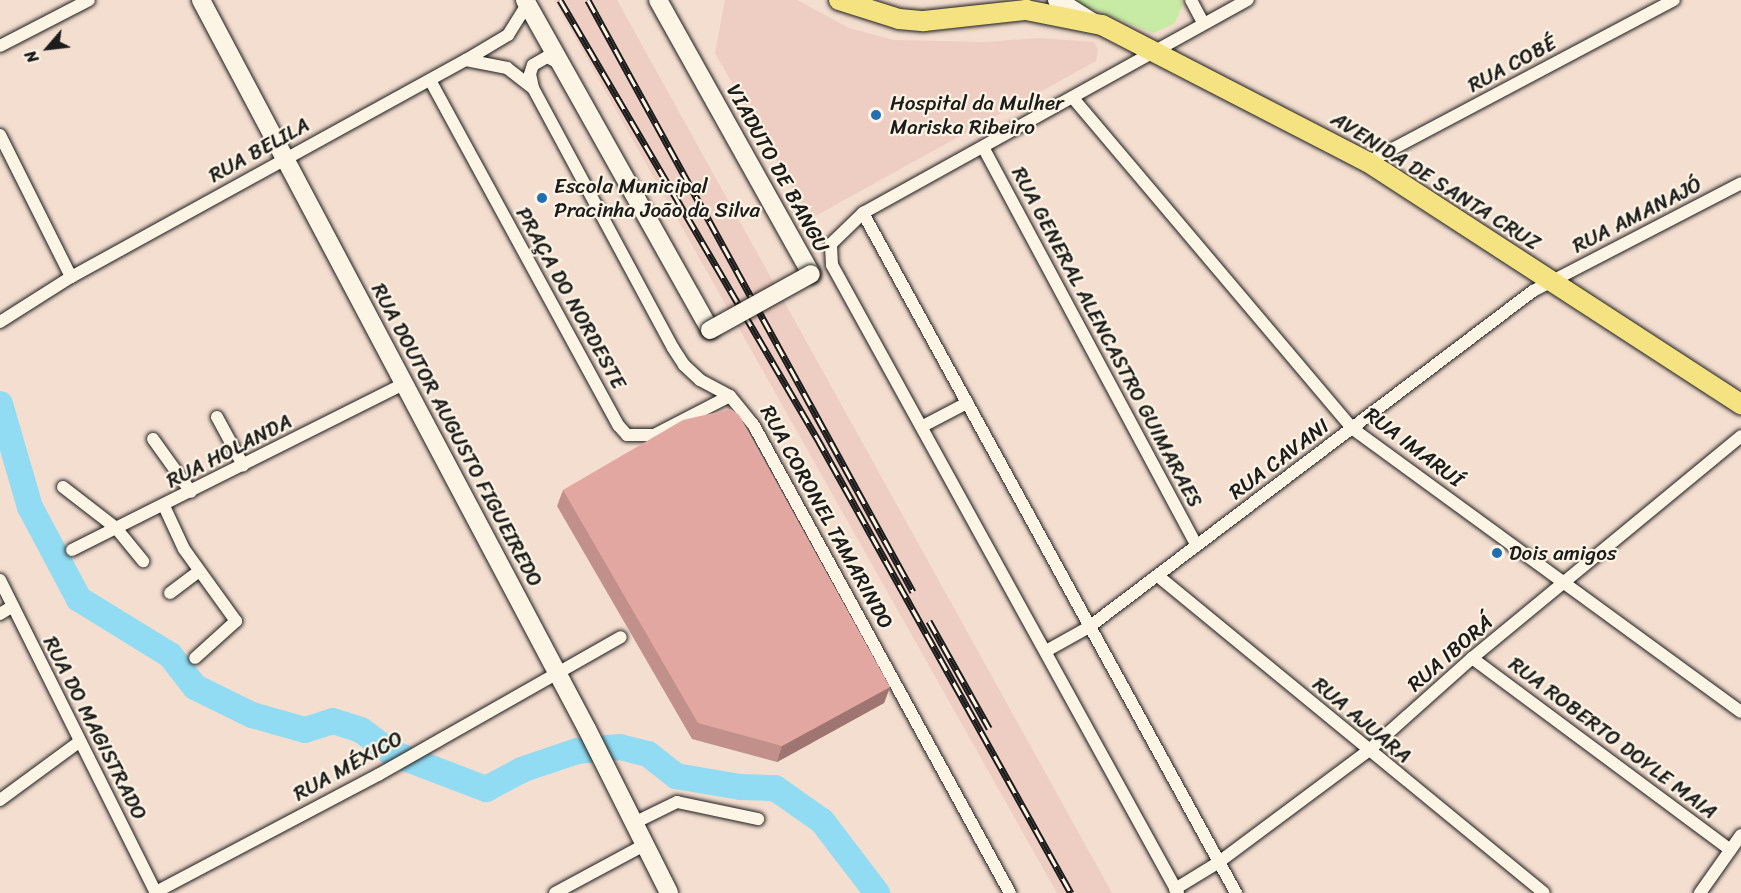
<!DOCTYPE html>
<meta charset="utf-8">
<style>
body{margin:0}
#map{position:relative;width:1741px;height:893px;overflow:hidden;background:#f4ded0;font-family:Sriracha,sans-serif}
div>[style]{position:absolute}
.built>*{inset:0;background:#eecec2}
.green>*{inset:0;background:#c7eaa4}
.river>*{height:26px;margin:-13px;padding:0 13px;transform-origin:13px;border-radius:13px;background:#92dcf3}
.roads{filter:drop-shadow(0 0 2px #1c1c1c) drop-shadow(0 0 2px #1c1c1c)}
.street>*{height:12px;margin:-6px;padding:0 6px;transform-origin:6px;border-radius:6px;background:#fcf5e5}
.secondary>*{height:18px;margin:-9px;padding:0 9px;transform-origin:9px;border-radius:9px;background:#fcf5e5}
.primary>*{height:20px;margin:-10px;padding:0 10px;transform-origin:10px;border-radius:10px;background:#f5e382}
.rail>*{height:7px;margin-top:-3.5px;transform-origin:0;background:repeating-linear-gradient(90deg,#fcf5e5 0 14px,#1c1c1c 0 28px);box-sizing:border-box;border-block:2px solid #1c1c1c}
.bridges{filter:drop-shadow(0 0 2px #1c1c1c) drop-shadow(0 0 2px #1c1c1c)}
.secondary-bridge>*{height:18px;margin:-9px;padding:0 9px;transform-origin:9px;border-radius:9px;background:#fcf5e5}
.wall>*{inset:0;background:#c2908a}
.shaded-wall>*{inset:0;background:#9e7570}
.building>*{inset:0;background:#e1a7a0}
.dots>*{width:16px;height:16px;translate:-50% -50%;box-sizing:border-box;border:3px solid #fcf5e5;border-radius:50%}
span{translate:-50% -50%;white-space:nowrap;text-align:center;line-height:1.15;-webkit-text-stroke:4.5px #fcf5e5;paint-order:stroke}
.street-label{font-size:21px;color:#1c1c1c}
.poi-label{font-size:21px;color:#1c1c1c}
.left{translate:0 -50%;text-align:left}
.north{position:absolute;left:18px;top:18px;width:60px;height:60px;-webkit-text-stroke:4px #fcf5e5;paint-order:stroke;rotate:242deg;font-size:16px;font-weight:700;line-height:24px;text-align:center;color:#1c1c1c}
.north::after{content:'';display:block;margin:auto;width:21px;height:27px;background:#1c1c1c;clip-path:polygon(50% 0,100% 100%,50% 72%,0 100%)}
</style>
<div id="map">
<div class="built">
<i style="clip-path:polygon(554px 0,617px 0,1112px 893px,1057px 893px)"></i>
<i style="clip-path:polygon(725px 0,797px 0,849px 28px,894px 40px,985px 42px,1039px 38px,1094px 42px,1098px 49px,1096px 61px,810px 219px,715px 53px)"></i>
</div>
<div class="green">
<i style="clip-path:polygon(1069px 0,1182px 0,1182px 7px,1174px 24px,1153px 33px)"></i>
</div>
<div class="river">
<i style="left:0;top:404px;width:107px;rotate:73.8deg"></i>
<i style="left:30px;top:507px;width:104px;rotate:62deg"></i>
<i style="left:79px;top:599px;width:107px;rotate:31.6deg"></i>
<i style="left:170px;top:655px;width:41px;rotate:52deg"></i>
<i style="left:195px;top:687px;width:64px;rotate:26.2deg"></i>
<i style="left:252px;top:715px;width:55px;rotate:15.8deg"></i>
<i style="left:305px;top:730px;width:29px;rotate:-18deg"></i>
<i style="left:333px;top:721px;width:29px;rotate:18deg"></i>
<i style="left:361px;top:730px;width:39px;rotate:37deg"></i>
<i style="left:392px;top:753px;width:101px;rotate:21deg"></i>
<i style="left:486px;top:789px;width:40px;rotate:-28deg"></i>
<i style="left:521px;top:770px;width:59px;rotate:-18.7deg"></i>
<i style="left:577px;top:751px;width:43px;rotate:-5.3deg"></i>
<i style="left:620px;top:747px;width:29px;rotate:14deg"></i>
<i style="left:648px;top:754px;width:36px;rotate:38deg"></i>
<i style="left:676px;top:776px;width:65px;rotate:9.8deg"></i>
<i style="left:740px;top:787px;width:35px;rotate:2deg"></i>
<i style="left:775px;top:788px;width:57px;rotate:35.1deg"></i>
<i style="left:822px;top:821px;width:91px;rotate:52.6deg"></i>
</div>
<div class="roads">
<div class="street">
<i style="left:1191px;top:0;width:26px;rotate:62deg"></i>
<i style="left:0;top:46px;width:100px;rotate:-27.3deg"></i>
<i style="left:466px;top:60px;width:42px;rotate:11deg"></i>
<i style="left:507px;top:68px;width:33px;rotate:38deg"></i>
<i style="left:533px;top:88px;width:295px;rotate:61.7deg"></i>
<i style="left:673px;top:348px;width:20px;rotate:57deg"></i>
<i style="left:684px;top:365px;width:22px;rotate:43deg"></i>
<i style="left:700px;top:380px;width:34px;rotate:28deg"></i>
<i style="left:730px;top:396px;width:36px;rotate:51deg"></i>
<i style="left:753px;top:424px;width:535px;rotate:61.28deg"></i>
<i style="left:430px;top:80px;width:394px;rotate:61.4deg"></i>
<i style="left:619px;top:426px;width:12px;rotate:48deg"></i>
<i style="left:627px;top:435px;width:27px"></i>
<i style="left:654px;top:435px;width:85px;rotate:-27.2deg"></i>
<i style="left:533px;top:88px;width:14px;rotate:-102deg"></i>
<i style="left:530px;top:74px;width:9px;rotate:-72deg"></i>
<i style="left:533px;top:65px;width:16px;rotate:-30deg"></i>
<i style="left:547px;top:57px;width:13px;rotate:27deg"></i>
<i style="left:1073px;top:98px;width:434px;rotate:49.8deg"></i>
<i style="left:1353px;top:429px;width:480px;rotate:36.1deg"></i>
<i style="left:0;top:135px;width:159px;rotate:63.4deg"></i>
<i style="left:983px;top:147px;width:451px;rotate:61.8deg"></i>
<i style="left:1368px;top:162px;width:346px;rotate:-27.9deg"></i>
<i style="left:863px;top:213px;width:440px;rotate:-29deg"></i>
<i style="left:0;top:322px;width:84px;rotate:-32.4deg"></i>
<i style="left:71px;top:277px;width:451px;rotate:-28.8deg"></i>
<i style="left:466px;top:60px;width:49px;rotate:-30.8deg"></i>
<i style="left:508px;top:35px;width:36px;rotate:-58deg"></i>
<i style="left:217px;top:417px;width:55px;rotate:61.6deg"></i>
<i style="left:923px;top:426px;width:50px;rotate:-27.6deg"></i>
<i style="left:153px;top:439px;width:65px;rotate:54.4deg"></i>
<i style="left:63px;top:487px;width:67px;rotate:37.7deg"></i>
<i style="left:116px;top:528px;width:43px;rotate:50.7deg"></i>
<i style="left:164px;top:506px;width:47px;rotate:65.1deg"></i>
<i style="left:184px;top:549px;width:89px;rotate:54.2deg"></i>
<i style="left:236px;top:621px;width:55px;rotate:137.9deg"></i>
<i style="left:72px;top:550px;width:370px;rotate:-26.6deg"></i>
<i style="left:1158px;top:576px;width:499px;rotate:39.4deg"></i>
<i style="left:0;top:580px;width:350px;rotate:63.5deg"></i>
<i style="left:170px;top:593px;width:36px;rotate:-37deg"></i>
<i style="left:0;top:614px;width:15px;rotate:-32deg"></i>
<i style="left:1046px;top:651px;width:49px;rotate:-29.2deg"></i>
<i style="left:1089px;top:627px;width:557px;rotate:-37.12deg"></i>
<i style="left:1533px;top:291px;width:234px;rotate:-27.4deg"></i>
<i style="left:1472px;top:658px;width:322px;rotate:36.6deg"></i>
<i style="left:0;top:800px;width:98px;rotate:-36.3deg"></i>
<i style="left:634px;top:823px;width:48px;rotate:-26deg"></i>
<i style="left:677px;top:802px;width:83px;rotate:11.9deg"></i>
<i style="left:1175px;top:889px;width:52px;rotate:-31.5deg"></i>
<i style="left:1219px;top:862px;width:186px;rotate:-36.7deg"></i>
<i style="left:1368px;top:751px;width:140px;rotate:-41.8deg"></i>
<i style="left:1472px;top:658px;width:349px;rotate:-39.5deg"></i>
<i style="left:156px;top:892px;width:251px;rotate:-27.8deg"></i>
<i style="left:378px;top:775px;width:279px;rotate:-29.6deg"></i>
<i style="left:555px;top:893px;width:101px;rotate:-28.3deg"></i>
<i style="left:1178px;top:893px;width:717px;rotate:-118.85deg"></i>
<i style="left:832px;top:265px;width:21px;rotate:-93deg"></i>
<i style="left:831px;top:244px;width:45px;rotate:-44.1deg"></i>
<i style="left:863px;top:213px;width:776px;rotate:61.25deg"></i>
<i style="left:1700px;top:893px;width:71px;rotate:-54.7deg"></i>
</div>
<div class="secondary">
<i style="left:201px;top:0;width:825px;rotate:62.1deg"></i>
<i style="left:587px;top:729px;width:183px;rotate:63.4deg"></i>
<i style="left:525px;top:0;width:378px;rotate:60.7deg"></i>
<i style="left:658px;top:0;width:314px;rotate:60.8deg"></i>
<i style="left:1057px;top:0;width:40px;rotate:32deg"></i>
</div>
<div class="primary">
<i style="left:839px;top:0;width:63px;rotate:17.6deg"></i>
<i style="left:899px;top:19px;width:25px;rotate:5deg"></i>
<i style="left:924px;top:21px;width:103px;rotate:-6.2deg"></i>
<i style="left:1026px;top:10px;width:77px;rotate:11.2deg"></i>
<i style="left:1102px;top:25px;width:299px;rotate:27.3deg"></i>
<i style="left:1368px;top:162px;width:445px;rotate:33deg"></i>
</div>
</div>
<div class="rail">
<i style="left:560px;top:0;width:508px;rotate:59.6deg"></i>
<i style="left:817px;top:438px;width:521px;rotate:60.83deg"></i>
<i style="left:588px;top:0;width:675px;rotate:61.23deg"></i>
<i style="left:929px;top:621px;width:123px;rotate:60.7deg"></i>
</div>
<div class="bridges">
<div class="secondary-bridge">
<i style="left:710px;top:330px;width:115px;rotate:-29deg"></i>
</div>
</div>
<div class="wall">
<i style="clip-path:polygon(563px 490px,890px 687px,884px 703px,777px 762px,692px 739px,557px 506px)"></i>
</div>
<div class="shaded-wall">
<i style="clip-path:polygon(890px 687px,884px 703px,777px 762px,782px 746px)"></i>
</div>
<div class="building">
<i style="clip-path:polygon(731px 409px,739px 415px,890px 687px,782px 746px,698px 723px,563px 490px,683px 420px)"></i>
</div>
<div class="dots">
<i style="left:876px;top:115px;background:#1f6fb2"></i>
<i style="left:542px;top:198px;background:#1f6fb2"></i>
<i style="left:1497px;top:553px;background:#1f6fb2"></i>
</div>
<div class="street-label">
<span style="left:1512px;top:64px;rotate:-28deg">RUA COBÉ</span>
<span style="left:259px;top:150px;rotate:-29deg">RUA BELILA</span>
<span style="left:778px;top:168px;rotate:61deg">VIADUTO DE BANGU</span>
<span style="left:1436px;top:181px;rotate:32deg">AVENIDA DE SANTA CRUZ</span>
<span style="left:1637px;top:215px;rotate:-27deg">RUA AMANAJÓ</span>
<span style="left:571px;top:298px;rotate:61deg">PRAÇA DO NORDESTE</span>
<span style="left:1107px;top:337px;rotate:62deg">RUA GENERAL ALENCASTRO GUIMARAES</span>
<span style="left:457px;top:435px;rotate:62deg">RUA DOUTOR AUGUSTO FIGUEIREDO</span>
<span style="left:1414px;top:447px;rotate:37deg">RUA IMARUÍ</span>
<span style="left:229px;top:451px;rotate:-27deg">RUA HOLANDA</span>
<span style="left:1279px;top:459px;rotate:-37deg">RUA CAVANI</span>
<span style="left:827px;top:517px;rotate:61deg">RUA CORONEL TAMARINDO</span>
<span style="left:1450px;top:653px;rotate:-41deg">RUA IBORÁ</span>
<span style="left:1362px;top:720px;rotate:40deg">RUA AJUARA</span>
<span style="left:95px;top:728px;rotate:63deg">RUA DO MAGISTRADO</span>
<span style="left:1613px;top:738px;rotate:37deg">RUA ROBERTO DOYLE MAIA</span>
<span style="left:348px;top:766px;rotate:-29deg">RUA MÉXICO</span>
</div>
<div class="poi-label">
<span class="left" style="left:890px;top:115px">Hospital da Mulher<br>Mariska Ribeiro</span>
<span class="left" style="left:554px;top:198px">Escola Municipal<br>Pracinha João da Silva</span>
<span class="left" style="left:1509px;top:553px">Dois amigos</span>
</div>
<div class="north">N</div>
</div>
